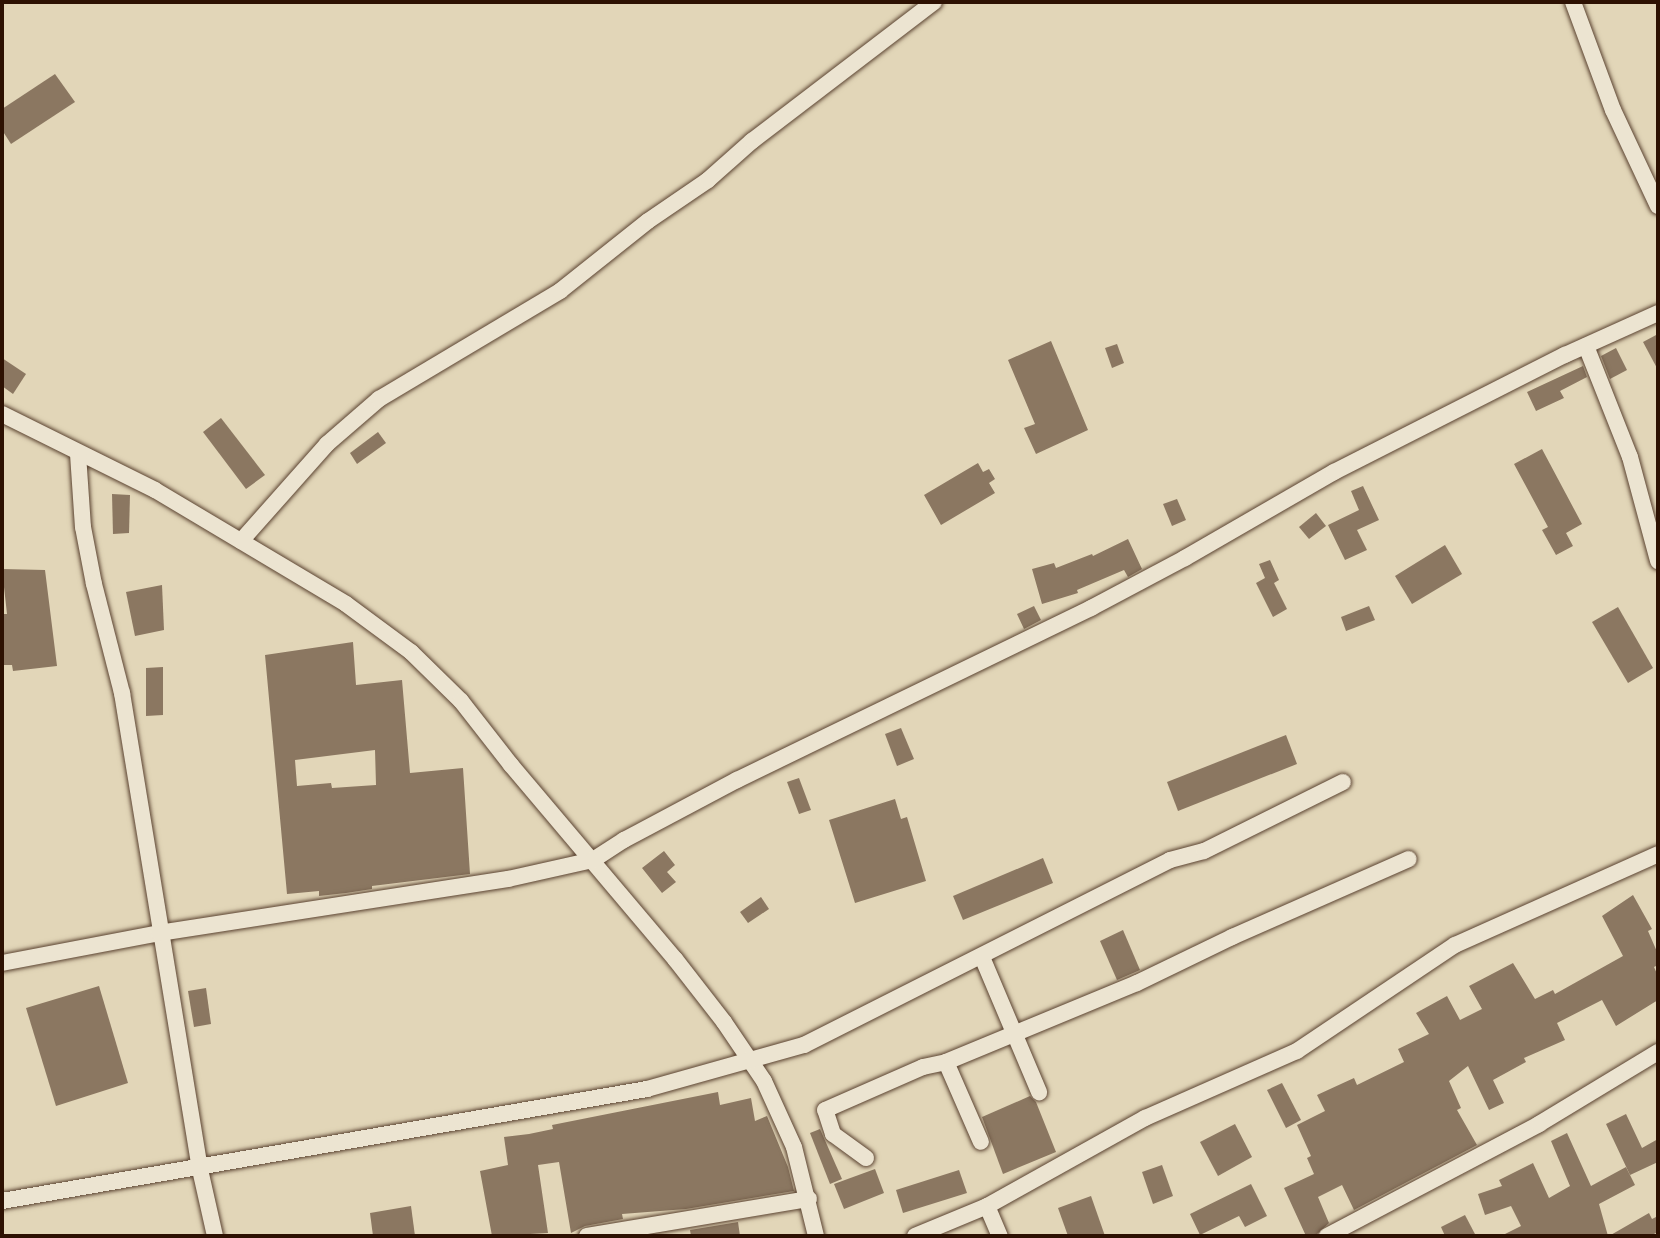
<!DOCTYPE html>
<style>
body{margin:0}
#map{position:relative;width:1660px;height:1238px;overflow:hidden;background:#e2d6b8;font-family:"IM FELL English",serif}
div>[style]{position:absolute}
.building>*{inset:0;background:#8b7761}
.roads{filter:drop-shadow(0 0 2px #5a4230) drop-shadow(0 0 2px #5a4230)}
.minor>*{height:16px;margin:-8px;padding:0 8px;transform-origin:8px;border-radius:8px;background:#ece4d1}
span{translate:-50% -50%;white-space:nowrap;text-align:center;line-height:1.15;-webkit-text-stroke:5px #ece4d1;paint-order:stroke}
.frame{position:absolute;inset:0;border:4px solid #2d1102;pointer-events:none}
</style>
<div id="map">
<div class="building">
<i style="clip-path:polygon(55px 74px,75px 102px,11px 144px,2px 130px,2px 109px)"></i>
<i style="clip-path:polygon(1658px 334px,1658px 370px,1643px 342px)"></i>
<i style="clip-path:polygon(1051px 341px,1088px 430px,1036px 454px,1024px 428px,1035px 424px,1008px 360px)"></i>
<i style="clip-path:polygon(1117px 344px,1124px 363px,1112px 368px,1105px 348px)"></i>
<i style="clip-path:polygon(1616px 348px,1627px 370px,1610px 379px,1601px 356px)"></i>
<i style="clip-path:polygon(2px 358px,26px 374px,13px 394px,2px 386px)"></i>
<i style="clip-path:polygon(1583px 366px,1587px 377px,1560px 391px,1564px 398px,1536px 411px,1527px 392px)"></i>
<i style="clip-path:polygon(221px 418px,265px 475px,246px 489px,203px 432px)"></i>
<i style="clip-path:polygon(378px 432px,386px 443px,357px 464px,350px 453px)"></i>
<i style="clip-path:polygon(1542px 449px,1582px 524px,1566px 533px,1573px 546px,1556px 555px,1542px 530px,1548px 527px,1514px 464px)"></i>
<i style="clip-path:polygon(978px 463px,983px 472px,989px 469px,995px 479px,989px 483px,995px 493px,941px 525px,924px 495px)"></i>
<i style="clip-path:polygon(1363px 486px,1379px 520px,1357px 530px,1367px 550px,1345px 560px,1328px 525px,1359px 510px,1351px 491px)"></i>
<i style="clip-path:polygon(112px 494px,130px 495px,129px 533px,113px 534px)"></i>
<i style="clip-path:polygon(1177px 499px,1186px 520px,1172px 526px,1163px 504px)"></i>
<i style="clip-path:polygon(1316px 513px,1326px 526px,1309px 539px,1299px 527px)"></i>
<i style="clip-path:polygon(1128px 539px,1142px 569px,1128px 577px,1124px 570px,1077px 590px,1078px 593px,1042px 604px,1032px 569px,1054px 563px,1056px 568px,1092px 554px,1093px 556px)"></i>
<i style="clip-path:polygon(1445px 545px,1462px 574px,1412px 604px,1395px 576px)"></i>
<i style="clip-path:polygon(1270px 560px,1279px 580px,1274px 583px,1287px 609px,1273px 617px,1256px 583px,1265px 578px,1259px 564px)"></i>
<i style="clip-path:polygon(2px 569px,45px 570px,57px 666px,13px 671px,12px 665px,2px 665px,2px 614px,7px 614px)"></i>
<i style="clip-path:polygon(162px 585px,164px 630px,135px 636px,126px 592px)"></i>
<i style="clip-path:polygon(1034px 606px,1041px 620px,1024px 629px,1017px 614px)"></i>
<i style="clip-path:polygon(1369px 606px,1375px 620px,1346px 631px,1341px 617px)"></i>
<i style="clip-path:polygon(1618px 607px,1653px 668px,1628px 683px,1592px 622px)"></i>
<i style="clip-path:polygon(evenodd,353px 642px,356px 685px,402px 680px,410px 773px,463px 768px,470px 874px,372px 886px,372px 889px,346px 893px,319px 896px,319px 891px,287px 894px,265px 655px,353px 642px,375px 750px,376px 785px,332px 788px,331px 783px,297px 786px,295px 760px,375px 750px)"></i>
<i style="clip-path:polygon(163px 667px,163px 715px,146px 716px,146px 668px)"></i>
<i style="clip-path:polygon(901px 728px,914px 759px,897px 766px,885px 734px)"></i>
<i style="clip-path:polygon(1286px 735px,1297px 764px,1178px 811px,1167px 782px)"></i>
<i style="clip-path:polygon(799px 778px,811px 810px,799px 814px,787px 782px)"></i>
<i style="clip-path:polygon(895px 799px,901px 819px,907px 817px,926px 881px,855px 903px,829px 820px)"></i>
<i style="clip-path:polygon(664px 851px,675px 865px,667px 872px,676px 882px,662px 893px,642px 868px)"></i>
<i style="clip-path:polygon(1043px 858px,1053px 883px,963px 920px,953px 896px)"></i>
<i style="clip-path:polygon(1633px 895px,1652px 929px,1648px 931px,1658px 954px,1658px 965px,1654px 967px,1658px 976px,1658px 1000px,1616px 1026px,1602px 1000px,1557px 1023px,1565px 1040px,1524px 1058px,1526px 1062px,1493px 1080px,1504px 1103px,1489px 1110px,1468px 1066px,1449px 1081px,1461px 1108px,1457px 1110px,1477px 1145px,1354px 1210px,1342px 1185px,1318px 1197px,1329px 1223px,1317px 1234px,1306px 1236px,1284px 1188px,1314px 1174px,1307px 1158px,1311px 1156px,1297px 1125px,1325px 1111px,1317px 1095px,1354px 1078px,1357px 1085px,1404px 1062px,1398px 1049px,1429px 1034px,1416px 1013px,1447px 996px,1460px 1020px,1482px 1009px,1469px 986px,1513px 963px,1535px 999px,1553px 990px,1555px 994px,1623px 956px,1602px 916px)"></i>
<i style="clip-path:polygon(761px 897px,769px 909px,748px 923px,740px 912px)"></i>
<i style="clip-path:polygon(1123px 930px,1140px 970px,1117px 980px,1100px 941px)"></i>
<i style="clip-path:polygon(99px 986px,128px 1083px,56px 1106px,26px 1008px)"></i>
<i style="clip-path:polygon(206px 988px,211px 1024px,194px 1027px,188px 991px)"></i>
<i style="clip-path:polygon(1282px 1083px,1301px 1120px,1286px 1128px,1267px 1090px)"></i>
<i style="clip-path:polygon(718px 1092px,720px 1105px,751px 1098px,755px 1121px,767px 1116px,788px 1167px,794px 1191px,686px 1209px,622px 1214px,623px 1219px,585px 1226px,571px 1233px,559px 1162px,538px 1165px,548px 1233px,492px 1236px,480px 1171px,508px 1165px,504px 1137px,529px 1134px,553px 1129px,552px 1125px)"></i>
<i style="clip-path:polygon(1030px 1096px,1036px 1102px,1056px 1152px,1003px 1174px,982px 1117px)"></i>
<i style="clip-path:polygon(1626px 1114px,1642px 1148px,1658px 1139px,1658px 1162px,1630px 1175px,1606px 1124px)"></i>
<i style="clip-path:polygon(1235px 1124px,1252px 1157px,1218px 1176px,1200px 1142px)"></i>
<i style="clip-path:polygon(820px 1129px,842px 1179px,830px 1184px,810px 1133px)"></i>
<i style="clip-path:polygon(1567px 1133px,1591px 1186px,1626px 1167px,1635px 1185px,1599px 1204px,1608px 1236px,1501px 1236px,1521px 1226px,1511px 1206px,1485px 1215px,1478px 1194px,1502px 1186px,1499px 1180px,1533px 1163px,1549px 1198px,1570px 1186px,1551px 1141px)"></i>
<i style="clip-path:polygon(1162px 1165px,1173px 1196px,1153px 1204px,1142px 1172px)"></i>
<i style="clip-path:polygon(875px 1169px,884px 1193px,844px 1209px,834px 1184px)"></i>
<i style="clip-path:polygon(959px 1170px,967px 1193px,903px 1213px,896px 1190px)"></i>
<i style="clip-path:polygon(1251px 1184px,1267px 1216px,1245px 1227px,1239px 1216px,1200px 1235px,1190px 1214px)"></i>
<i style="clip-path:polygon(1091px 1196px,1105px 1236px,1068px 1236px,1058px 1208px)"></i>
<i style="clip-path:polygon(411px 1206px,415px 1236px,373px 1236px,370px 1213px)"></i>
<i style="clip-path:polygon(1649px 1213px,1652px 1219px,1658px 1216px,1658px 1232px,1650px 1236px,1609px 1236px)"></i>
<i style="clip-path:polygon(1465px 1215px,1476px 1236px,1445px 1236px,1441px 1227px)"></i>
<i style="clip-path:polygon(738px 1222px,740px 1236px,691px 1236px,690px 1230px)"></i>
</div>
<div class="roads">
<div class="minor">
<i style="left:1573px;top:2px;width:115px;rotate:69.7deg"></i>
<i style="left:1613px;top:110px;width:106px;rotate:64.9deg"></i>
<i style="left:1586px;top:346px;width:119px;rotate:68.4deg"></i>
<i style="left:1630px;top:457px;width:108px;rotate:74.9deg"></i>
<i style="left:2px;top:414px;width:171px;rotate:26.4deg"></i>
<i style="left:155px;top:490px;width:222px;rotate:30.8deg"></i>
<i style="left:346px;top:604px;width:81px;rotate:36.4deg"></i>
<i style="left:411px;top:652px;width:70px;rotate:44.4deg"></i>
<i style="left:461px;top:701px;width:81px;rotate:52deg"></i>
<i style="left:511px;top:765px;width:254px;rotate:49.8deg"></i>
<i style="left:675px;top:959px;width:80px;rotate:52.1deg"></i>
<i style="left:724px;top:1022px;width:71px;rotate:55.9deg"></i>
<i style="left:764px;top:1081px;width:72px;rotate:65.6deg"></i>
<i style="left:794px;top:1147px;width:92px;rotate:76.1deg"></i>
<i style="left:78px;top:454px;width:73px;rotate:86.1deg"></i>
<i style="left:83px;top:527px;width:58px;rotate:79.1deg"></i>
<i style="left:94px;top:584px;width:113px;rotate:75.6deg"></i>
<i style="left:122px;top:693px;width:478px;rotate:80.7deg"></i>
<i style="left:199px;top:1165px;width:73px;rotate:77.3deg"></i>
<i style="left:241px;top:541px;width:130px;rotate:-48.4deg"></i>
<i style="left:327px;top:444px;width:69px;rotate:-40.9deg"></i>
<i style="left:379px;top:399px;width:211px;rotate:-30.8deg"></i>
<i style="left:560px;top:291px;width:112px;rotate:-38.5deg"></i>
<i style="left:648px;top:221px;width:73px;rotate:-34.3deg"></i>
<i style="left:708px;top:180px;width:59px;rotate:-41.6deg"></i>
<i style="left:752px;top:141px;width:229px;rotate:-37.4deg"></i>
<i style="left:982px;top:957px;width:147px;rotate:67.1deg"></i>
<i style="left:2px;top:963px;width:160px;rotate:-10.8deg"></i>
<i style="left:159px;top:933px;width:353px;rotate:-8.8deg"></i>
<i style="left:508px;top:879px;width:87px;rotate:-12.6deg"></i>
<i style="left:593px;top:860px;width:37px;rotate:-33deg"></i>
<i style="left:624px;top:840px;width:128px;rotate:-28deg"></i>
<i style="left:737px;top:780px;width:394px;rotate:-25.9deg"></i>
<i style="left:1091px;top:608px;width:106px;rotate:-28deg"></i>
<i style="left:1185px;top:558px;width:172px;rotate:-30deg"></i>
<i style="left:1334px;top:472px;width:259px;rotate:-26.9deg"></i>
<i style="left:1565px;top:355px;width:102px;rotate:-24.3deg"></i>
<i style="left:946px;top:1062px;width:87px;rotate:66.4deg"></i>
<i style="left:866px;top:1158px;width:41px;rotate:-144deg"></i>
<i style="left:833px;top:1134px;width:25px;rotate:-108deg"></i>
<i style="left:825px;top:1110px;width:107px;rotate:-23.7deg"></i>
<i style="left:923px;top:1067px;width:24px;rotate:-12deg"></i>
<i style="left:946px;top:1062px;width:207px;rotate:-22.5deg"></i>
<i style="left:1137px;top:983px;width:106px;rotate:-25.8deg"></i>
<i style="left:1232px;top:937px;width:193px;rotate:-23.8deg"></i>
<i style="left:2px;top:1201px;width:655px;rotate:-9.85deg"></i>
<i style="left:647px;top:1089px;width:163px;rotate:-15.7deg"></i>
<i style="left:804px;top:1045px;width:410px;rotate:-26.8deg"></i>
<i style="left:1170px;top:860px;width:35px;rotate:-15deg"></i>
<i style="left:1204px;top:851px;width:155px;rotate:-26.4deg"></i>
<i style="left:987px;top:1206px;width:33px;rotate:67deg"></i>
<i style="left:587px;top:1236px;width:225px;rotate:-9.5deg"></i>
<i style="left:915px;top:1236px;width:78px;rotate:-22.6deg"></i>
<i style="left:987px;top:1206px;width:181px;rotate:-29.1deg"></i>
<i style="left:1145px;top:1118px;width:166px;rotate:-23.8deg"></i>
<i style="left:1297px;top:1051px;width:190px;rotate:-33.9deg"></i>
<i style="left:1455px;top:945px;width:222px;rotate:-24.1deg"></i>
<i style="left:1327px;top:1236px;width:240px;rotate:-27.8deg"></i>
<i style="left:1539px;top:1124px;width:139px;rotate:-31.2deg"></i>
</div>
</div>
<div class="frame"></div>
</div>
